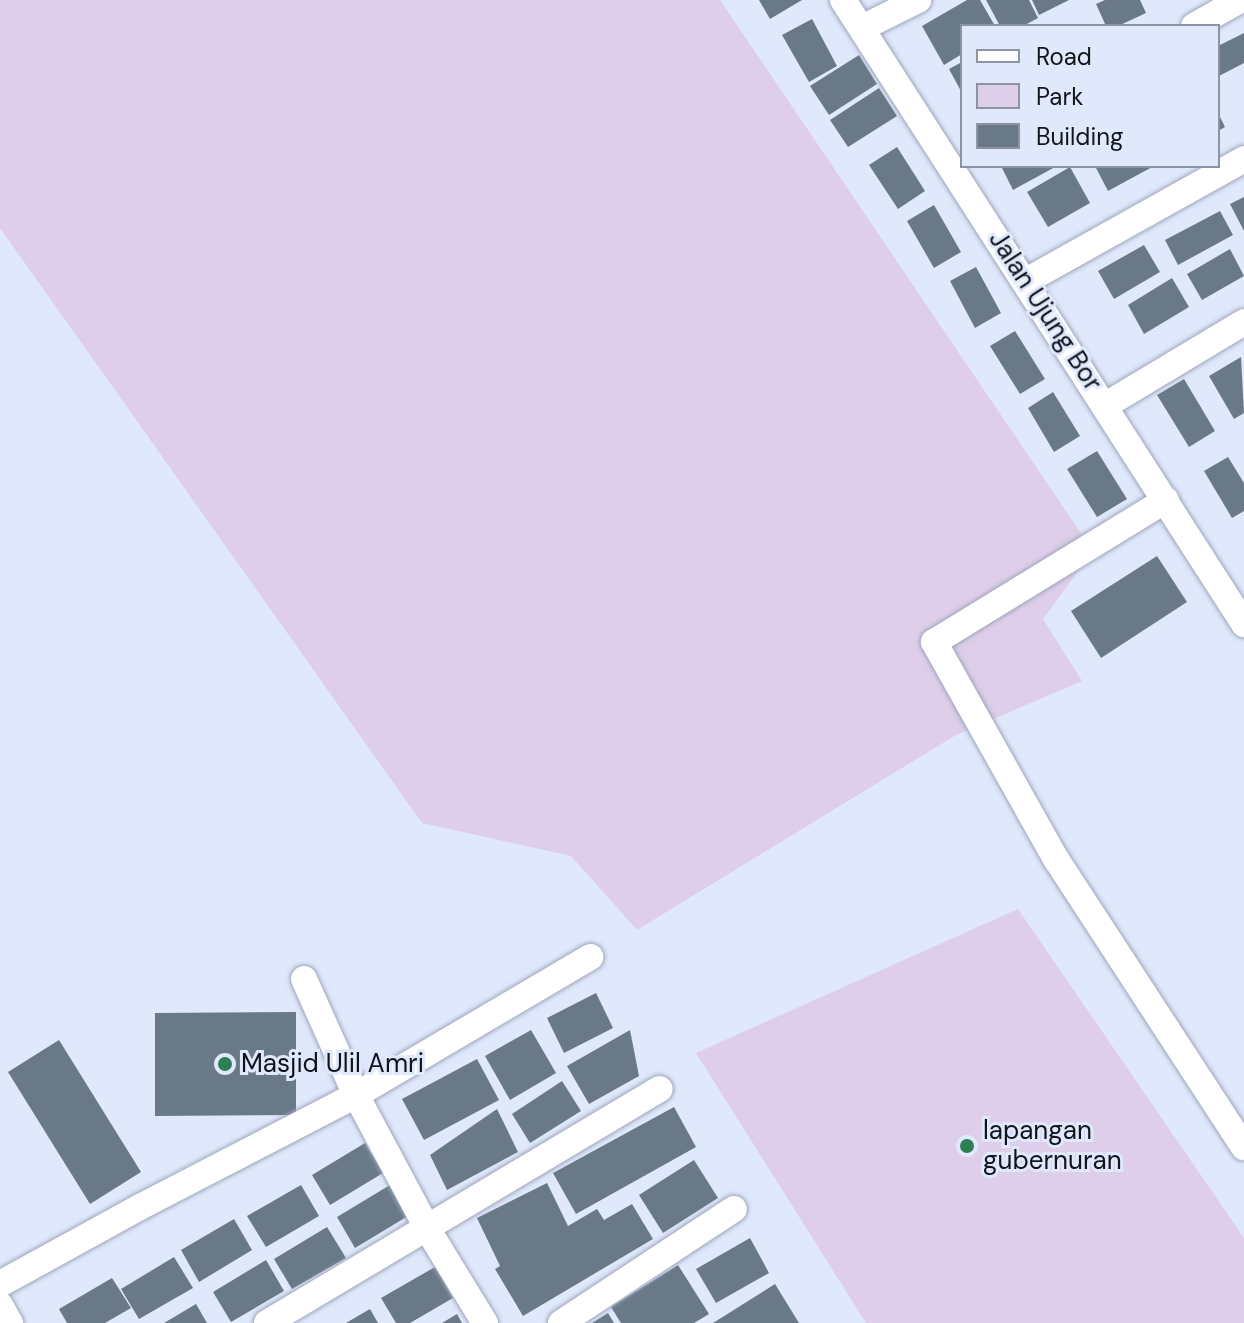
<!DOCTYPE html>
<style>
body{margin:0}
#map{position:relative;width:1244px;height:1323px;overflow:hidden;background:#e0e8fc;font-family:"DM Sans",sans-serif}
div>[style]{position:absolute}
.green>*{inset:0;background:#dfceea}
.building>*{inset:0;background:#697987}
.roads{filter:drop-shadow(0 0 2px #9ea6b9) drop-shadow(0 0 2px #9ea6b9)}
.minor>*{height:26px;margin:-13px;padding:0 13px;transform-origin:13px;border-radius:13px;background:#fff}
.dots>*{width:22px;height:22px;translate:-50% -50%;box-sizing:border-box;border:4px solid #e0e8fc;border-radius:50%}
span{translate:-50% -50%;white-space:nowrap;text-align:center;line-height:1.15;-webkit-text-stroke:6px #e0e8fc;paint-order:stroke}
.street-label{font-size:26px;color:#12141b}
.poi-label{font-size:26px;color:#12141b}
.left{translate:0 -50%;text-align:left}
.legend{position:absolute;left:960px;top:24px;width:260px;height:144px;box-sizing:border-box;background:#e0e8fc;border:2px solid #8e93a2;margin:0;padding:10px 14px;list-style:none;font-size:24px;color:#12141b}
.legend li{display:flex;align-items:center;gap:16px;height:40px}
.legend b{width:40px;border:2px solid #8e93a2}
</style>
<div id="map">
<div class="green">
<i style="clip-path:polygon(0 0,720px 0,1093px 551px,1043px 619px,1082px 681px,956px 735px,637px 930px,571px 856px,422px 823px,0 228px)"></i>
<i style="clip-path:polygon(1018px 909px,1244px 1238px,1244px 1323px,866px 1323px,696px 1053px)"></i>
</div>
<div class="building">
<i style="clip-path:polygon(759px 0,802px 0,770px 19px)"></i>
<i style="clip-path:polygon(967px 0,980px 0,995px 26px,962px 26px,962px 54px,944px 65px,922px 26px)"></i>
<i style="clip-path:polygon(986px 0,1029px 0,1038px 18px,1023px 26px,1000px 26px)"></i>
<i style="clip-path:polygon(1032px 0,1069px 0,1039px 15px)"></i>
<i style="clip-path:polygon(1105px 0,1140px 0,1146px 13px,1118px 26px,1106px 26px,1096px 4px)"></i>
<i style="clip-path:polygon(812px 19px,837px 66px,809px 82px,782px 35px)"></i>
<i style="clip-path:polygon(1244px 33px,1244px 63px,1219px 76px,1218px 46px)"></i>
<i style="clip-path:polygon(859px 55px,877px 84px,829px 115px,810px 86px)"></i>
<i style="clip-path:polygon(962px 62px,962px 93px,949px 69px)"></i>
<i style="clip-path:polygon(879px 88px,897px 116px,848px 147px,830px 120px)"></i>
<i style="clip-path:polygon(1218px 113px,1225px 127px,1218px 131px)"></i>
<i style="clip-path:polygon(897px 147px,925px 191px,898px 209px,869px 165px)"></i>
<i style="clip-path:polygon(1001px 166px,1057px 166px,1013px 190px)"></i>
<i style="clip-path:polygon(1095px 166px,1154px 166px,1108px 191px)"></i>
<i style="clip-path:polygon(1070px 167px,1090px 203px,1048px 227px,1027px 192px)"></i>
<i style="clip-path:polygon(1244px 197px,1244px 231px,1230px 204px)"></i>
<i style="clip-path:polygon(934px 205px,961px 252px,934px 268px,907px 221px)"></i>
<i style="clip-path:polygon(1220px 211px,1233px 235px,1178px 265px,1165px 240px)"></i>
<i style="clip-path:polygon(1144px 245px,1160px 272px,1114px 299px,1098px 271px)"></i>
<i style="clip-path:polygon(1230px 249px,1244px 276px,1202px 300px,1187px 274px)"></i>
<i style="clip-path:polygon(976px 267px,1001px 313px,975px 328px,950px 281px)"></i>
<i style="clip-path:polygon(1172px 278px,1189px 307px,1144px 334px,1128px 305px)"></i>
<i style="clip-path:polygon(1015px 331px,1045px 379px,1020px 394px,990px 346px)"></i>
<i style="clip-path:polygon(1241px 357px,1244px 413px,1234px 419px,1209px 376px)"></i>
<i style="clip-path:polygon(1184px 379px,1215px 431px,1189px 447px,1157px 395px)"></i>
<i style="clip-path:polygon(1053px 392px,1080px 436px,1054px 452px,1028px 408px)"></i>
<i style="clip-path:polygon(1097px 451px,1127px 499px,1097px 517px,1067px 469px)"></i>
<i style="clip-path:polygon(1228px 457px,1244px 483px,1244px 511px,1232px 518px,1204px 471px)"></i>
<i style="clip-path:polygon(1157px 556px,1187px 602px,1101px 658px,1071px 611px)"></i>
<i style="clip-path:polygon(596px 993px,613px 1028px,564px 1053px,547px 1018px)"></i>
<i style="clip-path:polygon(296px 1012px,296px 1115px,155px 1116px,155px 1013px)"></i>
<i style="clip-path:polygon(531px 1030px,556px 1073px,510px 1100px,485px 1056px)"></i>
<i style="clip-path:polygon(630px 1030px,639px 1076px,589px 1104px,567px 1066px)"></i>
<i style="clip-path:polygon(59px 1040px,141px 1172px,90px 1204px,8px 1072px)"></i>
<i style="clip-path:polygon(477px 1059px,499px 1100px,424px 1140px,402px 1099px)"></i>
<i style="clip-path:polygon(562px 1081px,581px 1111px,530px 1143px,512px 1114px)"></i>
<i style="clip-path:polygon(674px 1107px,696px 1147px,576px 1214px,553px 1173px)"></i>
<i style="clip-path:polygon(497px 1109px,518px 1152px,447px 1190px,430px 1155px)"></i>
<i style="clip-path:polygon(365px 1143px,383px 1173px,330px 1205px,312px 1175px)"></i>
<i style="clip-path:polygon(694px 1160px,718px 1198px,663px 1233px,639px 1195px)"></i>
<i style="clip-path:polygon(547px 1183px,568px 1226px,597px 1209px,604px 1220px,632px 1204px,653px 1239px,523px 1316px,495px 1269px,500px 1266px,477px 1218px)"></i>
<i style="clip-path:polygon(301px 1185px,319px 1216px,266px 1247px,247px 1216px)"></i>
<i style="clip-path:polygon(390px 1185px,408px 1216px,355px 1248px,337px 1217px)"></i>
<i style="clip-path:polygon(234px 1219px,252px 1250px,199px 1282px,181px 1250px)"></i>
<i style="clip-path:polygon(327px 1227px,346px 1258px,292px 1289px,274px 1259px)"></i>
<i style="clip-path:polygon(750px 1238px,769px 1273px,716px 1303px,696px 1269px)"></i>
<i style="clip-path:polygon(174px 1257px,193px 1288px,139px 1319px,121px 1289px)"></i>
<i style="clip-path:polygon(266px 1260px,284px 1291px,231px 1322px,213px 1292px)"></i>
<i style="clip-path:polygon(678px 1265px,709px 1314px,694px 1323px,621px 1323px,611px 1307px)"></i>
<i style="clip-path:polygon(435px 1267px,453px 1298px,410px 1323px,396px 1323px,381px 1298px)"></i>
<i style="clip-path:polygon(112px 1278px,131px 1308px,105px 1323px,67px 1323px,59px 1309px)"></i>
<i style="clip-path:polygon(775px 1284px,799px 1323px,713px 1323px)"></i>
<i style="clip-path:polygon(196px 1304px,207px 1323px,164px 1323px)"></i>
<i style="clip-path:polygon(370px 1309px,378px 1323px,346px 1323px)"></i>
<i style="clip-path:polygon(608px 1313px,614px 1323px,592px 1323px)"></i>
<i style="clip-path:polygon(457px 1314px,462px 1323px,442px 1323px)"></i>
</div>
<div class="roads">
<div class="minor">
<i style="left:843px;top:0;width:742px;rotate:57.27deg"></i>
<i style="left:1194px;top:26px;width:53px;rotate:-29.5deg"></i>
<i style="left:862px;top:28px;width:63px;rotate:-26.6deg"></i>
<i style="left:1026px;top:281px;width:250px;rotate:-29.2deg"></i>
<i style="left:1106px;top:405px;width:161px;rotate:-31deg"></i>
<i style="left:1166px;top:500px;width:272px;rotate:148.5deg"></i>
<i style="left:934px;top:642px;width:249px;rotate:60.7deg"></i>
<i style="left:1056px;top:859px;width:344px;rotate:56.9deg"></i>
<i style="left:304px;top:979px;width:127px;rotate:65.9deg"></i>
<i style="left:356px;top:1095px;width:272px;rotate:-30.5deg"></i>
<i style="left:0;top:1284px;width:160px;rotate:-28.8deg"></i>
<i style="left:140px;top:1207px;width:243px;rotate:-27.4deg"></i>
<i style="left:356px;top:1095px;width:153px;rotate:61.9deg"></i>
<i style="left:428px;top:1230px;width:109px;rotate:58.5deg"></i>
<i style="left:0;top:1305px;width:21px;rotate:61deg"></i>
<i style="left:267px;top:1323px;width:457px;rotate:-30.8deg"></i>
<i style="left:561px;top:1323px;width:207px;rotate:-33.4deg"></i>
</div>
</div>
<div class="dots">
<i style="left:225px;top:1064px;background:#2d8052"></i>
<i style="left:967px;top:1146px;background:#2d8052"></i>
</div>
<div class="street-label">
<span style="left:1045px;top:311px;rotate:57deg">Jalan Ujung Bor</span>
</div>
<div class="poi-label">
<span class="left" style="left:241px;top:1064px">Masjid Ulil Amri</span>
<span class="left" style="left:983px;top:1146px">lapangan<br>gubernuran</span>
</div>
<ul class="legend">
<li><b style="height:10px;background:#fff"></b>Road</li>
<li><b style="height:22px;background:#dfceea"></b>Park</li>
<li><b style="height:22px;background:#697987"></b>Building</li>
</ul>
</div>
